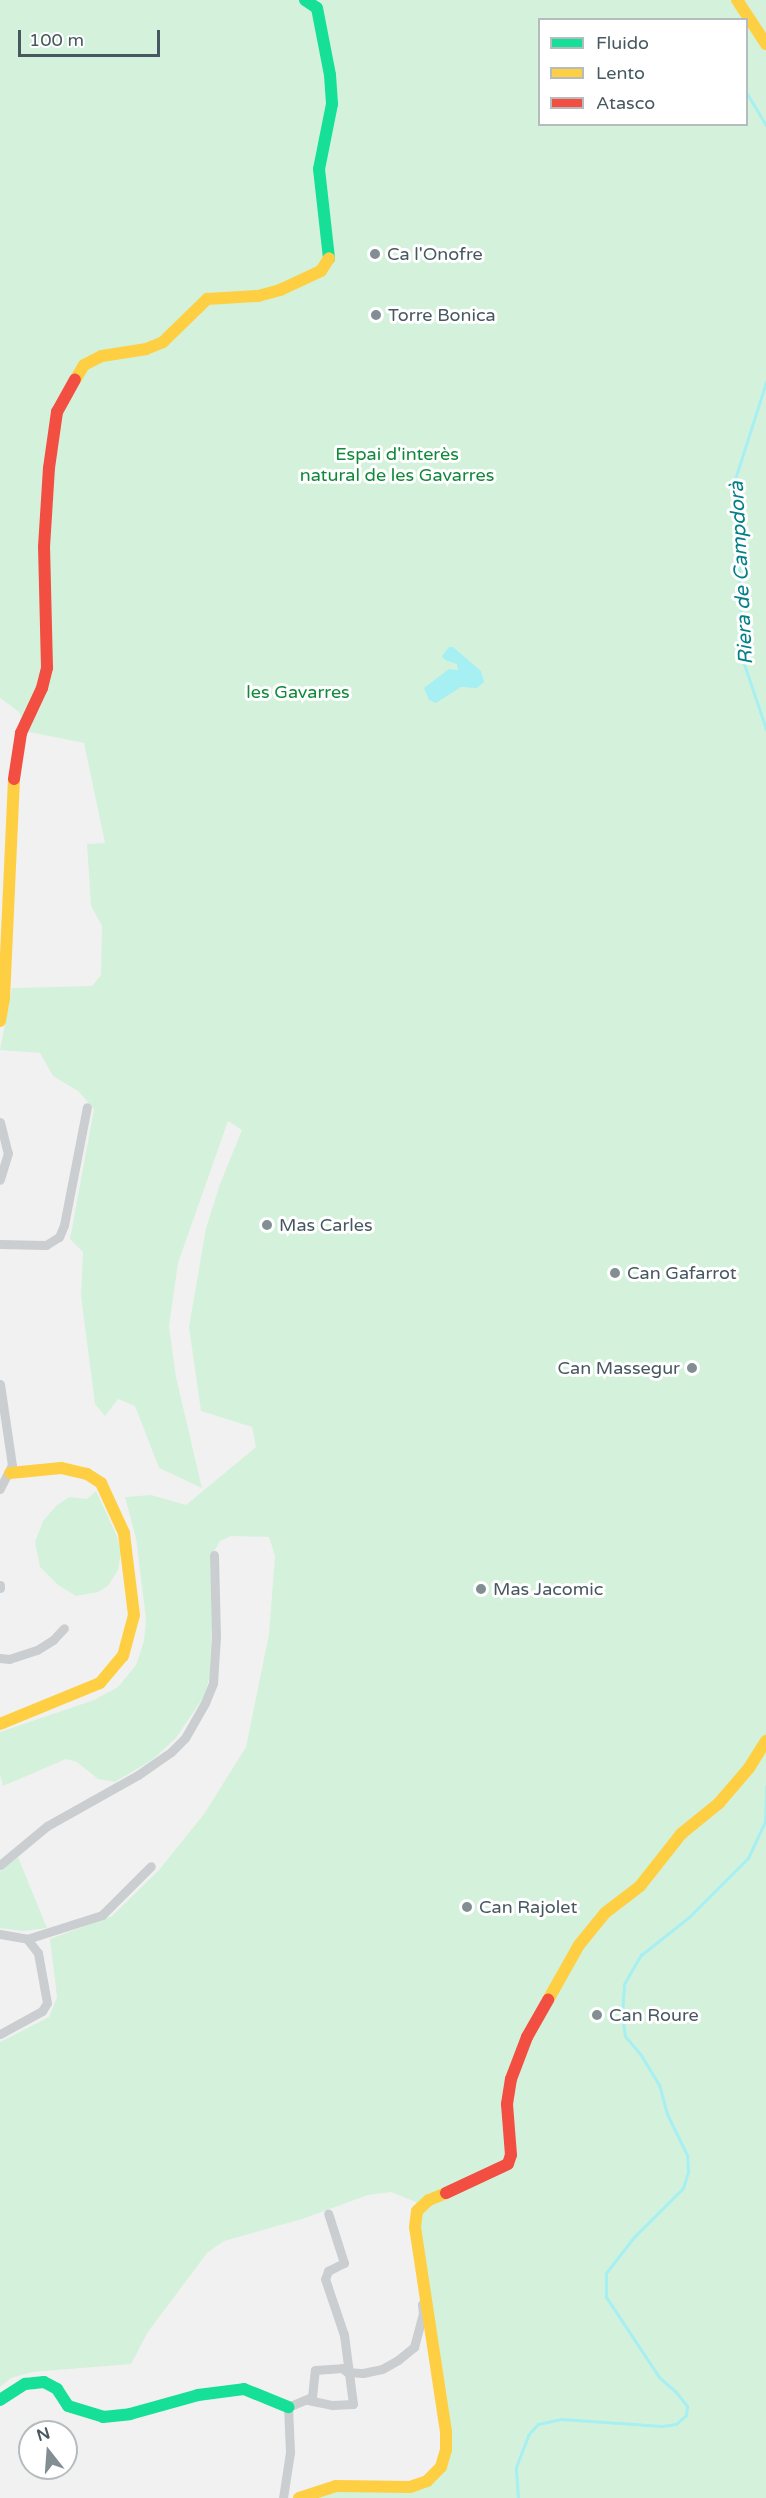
<!DOCTYPE html>
<meta charset="utf-8">
<style>
body{margin:0}
#map{position:relative;width:766px;height:2498px;overflow:hidden;background:#f2f1f1;font-family:"Varela Round",sans-serif}
div>[style]{position:absolute}
.green>*{inset:0;background:#d4f2db}
.water>*{inset:0;background:#a6eff2}
.stream>*{height:3px;margin:-1.5px;padding:0 1.5px;transform-origin:1.5px;border-radius:1.5px;background:#a6eff2}
.street>*{height:9px;margin:-4.5px;padding:0 4.5px;transform-origin:4.5px;border-radius:4.5px;background:#caced1}
.fast>*{height:12px;margin:-6px;padding:0 6px;transform-origin:6px;border-radius:6px;background:#16e098}
.slow>*{height:12px;margin:-6px;padding:0 6px;transform-origin:6px;border-radius:6px;background:#ffcf43}
.jam>*{height:12px;margin:-6px;padding:0 6px;transform-origin:6px;border-radius:6px;background:#f24e42}
.dots>*{width:16px;height:16px;translate:-50% -50%;box-sizing:border-box;border:3px solid #fff;border-radius:50%}
span{translate:-50% -50%;white-space:nowrap;text-align:center;line-height:1.15;-webkit-text-stroke:6px #fff;paint-order:stroke}
.poi-label{font-size:18px;color:#475860}
.left{translate:0 -50%;text-align:left}
.right{translate:-100% -50%;text-align:right}
.park-label{font-size:18px;color:#10893a}
.water-label{font-size:20px;color:#068087;font-style:italic}
.legend{position:absolute;left:538px;top:18px;width:210px;height:108px;box-sizing:border-box;background:#fff;border:2px solid #b5bcbf;margin:0;padding:8px 10px;list-style:none;font-size:18px;color:#475860}
.legend li{display:flex;align-items:center;gap:12px;height:30px}
.legend b{width:30px;border:2px solid #b5bcbf}
.north{position:absolute;left:18px;top:2420px;width:60px;height:60px;box-sizing:border-box;background:#fff;border:2px solid #b5bcbf;border-radius:50%;rotate:343deg;font-size:16px;font-weight:700;line-height:24px;text-align:center;color:#475860}
.north::after{content:'';display:block;margin:auto;width:21px;height:27px;background:#838e93;clip-path:polygon(50% 0,100% 100%,50% 72%,0 100%)}
.scale{position:absolute;left:18px;top:30px;width:142px;height:27px;box-sizing:border-box;border:3px solid #475860;border-top:0;padding-left:8px;font-size:18px;line-height:21px;white-space:nowrap;color:#475860;-webkit-text-stroke:4px #fff;paint-order:stroke}
</style>
<div id="map">
<div class="green">
<i style="clip-path:polygon(evenodd,0 0,766px 0,766px 2498px,302px 2498px,321px 2490px,395px 2491px,445px 2467px,438px 2365px,416px 2202px,391px 2192px,368px 2195px,302px 2219px,224px 2241px,207px 2253px,148px 2332px,131px 2364px,32px 2372px,11px 2378px,0 2387px,0 2042px,49px 2017px,57px 1997px,50px 1939px,112px 1916px,159px 1870px,204px 1814px,246px 1747px,269px 1634px,275px 1556px,269px 1537px,231px 1536px,220px 1541px,210px 1558px,212px 1625px,210px 1675px,205px 1695px,176px 1738px,152px 1760px,115px 1782px,98px 1779px,77px 1762px,66px 1759px,3px 1786px,0 1774px,0 1732px,94px 1700px,118px 1687px,136px 1665px,144px 1641px,146px 1619px,136px 1538px,125px 1497px,151px 1495px,186px 1505px,256px 1447px,252px 1427px,201px 1411px,189px 1327px,206px 1228px,220px 1184px,242px 1130px,228px 1121px,178px 1263px,169px 1326px,176px 1377px,202px 1488px,159px 1468px,135px 1406px,118px 1399px,105px 1416px,95px 1404px,81px 1296px,83px 1252px,70px 1239px,94px 1109px,78px 1091px,53px 1076px,40px 1053px,0 1050px,12px 988px,92px 986px,101px 975px,102px 926px,91px 906px,87px 844px,105px 843px,84px 743px,29px 732px,19px 712px,0 698px,0 0,540px 20px,746px 20px,746px 124px,540px 124px,540px 20px)"></i>
<i style="clip-path:polygon(96px 1491px,117px 1536px,121px 1552px,118px 1570px,108px 1586px,98px 1592px,76px 1596px,58px 1585px,40px 1567px,35px 1542px,43px 1521px,56px 1506px,69px 1497px,87px 1499px)"></i>
<i style="clip-path:polygon(18px 1857px,47px 1928px,24px 1931px,0 1928px,0 1871px)"></i>
</div>
<div class="water">
<i style="clip-path:polygon(449px 647px,453px 647px,481px 671px,484px 682px,477px 688px,461px 687px,436px 703px,429px 700px,424px 688px,449px 669px,458px 670px,457px 664px,445px 660px,442px 656px)"></i>
</div>
<div class="stream">
<i style="left:746px;top:92px;width:39px;rotate:59deg"></i>
<i style="left:766px;top:382px;width:102px;rotate:107.7deg"></i>
<i style="left:735px;top:479px;width:182px;rotate:87.5deg"></i>
<i style="left:743px;top:661px;width:72px;rotate:71.3deg"></i>
<i style="left:518px;top:2498px;width:31px;rotate:-94deg"></i>
<i style="left:516px;top:2467px;width:34px;rotate:-69deg"></i>
<i style="left:528px;top:2435px;width:15px;rotate:-48deg"></i>
<i style="left:538px;top:2424px;width:24px;rotate:-12deg"></i>
<i style="left:561px;top:2419px;width:101px;rotate:4deg"></i>
<i style="left:662px;top:2426px;width:14px;rotate:-8deg"></i>
<i style="left:676px;top:2424px;width:13px;rotate:-42deg"></i>
<i style="left:686px;top:2415px;width:9px;rotate:-84deg"></i>
<i style="left:687px;top:2406px;width:18px;rotate:-128deg"></i>
<i style="left:676px;top:2392px;width:23px;rotate:-139deg"></i>
<i style="left:659px;top:2377px;width:96px;rotate:-123.5deg"></i>
<i style="left:606px;top:2297px;width:24px;rotate:-90deg"></i>
<i style="left:606px;top:2273px;width:46px;rotate:-52.1deg"></i>
<i style="left:634px;top:2237px;width:69px;rotate:-45deg"></i>
<i style="left:683px;top:2188px;width:17px;rotate:-73deg"></i>
<i style="left:688px;top:2172px;width:17px;rotate:-93deg"></i>
<i style="left:687px;top:2155px;width:46px;rotate:-116deg"></i>
<i style="left:667px;top:2114px;width:30px;rotate:-105deg"></i>
<i style="left:659px;top:2085px;width:35px;rotate:-121deg"></i>
<i style="left:641px;top:2055px;width:25px;rotate:-130deg"></i>
<i style="left:625px;top:2036px;width:21px;rotate:-98deg"></i>
<i style="left:622px;top:2015px;width:31px;rotate:-86deg"></i>
<i style="left:624px;top:1984px;width:34px;rotate:-60deg"></i>
<i style="left:641px;top:1955px;width:61px;rotate:-38.4deg"></i>
<i style="left:689px;top:1917px;width:83px;rotate:-45deg"></i>
<i style="left:748px;top:1858px;width:40px;rotate:-65deg"></i>
<i style="left:765px;top:1822px;width:36px;rotate:-88deg"></i>
</div>
<div class="street">
<i style="left:0;top:1122px;width:32px;rotate:76deg"></i>
<i style="left:8px;top:1153px;width:28px;rotate:107deg"></i>
<i style="left:0;top:1244px;width:46px;rotate:1.2deg"></i>
<i style="left:46px;top:1245px;width:15px;rotate:-32deg"></i>
<i style="left:59px;top:1237px;width:13px;rotate:-67deg"></i>
<i style="left:64px;top:1225px;width:120px;rotate:-79deg"></i>
<i style="left:0;top:1384px;width:82px;rotate:81.6deg"></i>
<i style="left:12px;top:1465px;width:27px;rotate:117deg"></i>
<i style="left:0;top:1585px;width:3px;rotate:90deg"></i>
<i style="left:0;top:1658px;width:9px;rotate:6deg"></i>
<i style="left:9px;top:1659px;width:29px;rotate:-18deg"></i>
<i style="left:37px;top:1650px;width:19px;rotate:-32deg"></i>
<i style="left:53px;top:1640px;width:16px;rotate:-47deg"></i>
<i style="left:0;top:1865px;width:61px;rotate:-39.7deg"></i>
<i style="left:47px;top:1826px;width:104px;rotate:-29.3deg"></i>
<i style="left:138px;top:1775px;width:40px;rotate:-34.9deg"></i>
<i style="left:171px;top:1752px;width:20px;rotate:-45deg"></i>
<i style="left:185px;top:1738px;width:40px;rotate:-60.3deg"></i>
<i style="left:205px;top:1703px;width:22px;rotate:-68deg"></i>
<i style="left:213px;top:1683px;width:46px;rotate:-86.3deg"></i>
<i style="left:216px;top:1637px;width:82px;rotate:-91.4deg"></i>
<i style="left:0;top:1934px;width:27px;rotate:10deg"></i>
<i style="left:27px;top:1939px;width:79px;rotate:-17.7deg"></i>
<i style="left:102px;top:1915px;width:69px;rotate:-45deg"></i>
<i style="left:0;top:2034px;width:48px;rotate:-28.7deg"></i>
<i style="left:42px;top:2011px;width:9px;rotate:-58deg"></i>
<i style="left:47px;top:2003px;width:51px;rotate:-100.2deg"></i>
<i style="left:38px;top:1953px;width:18px;rotate:-128deg"></i>
<i style="left:308px;top:2400px;width:25px;rotate:12deg"></i>
<i style="left:332px;top:2405px;width:21px;rotate:-3deg"></i>
<i style="left:353px;top:2404px;width:70px;rotate:-97.4deg"></i>
<i style="left:344px;top:2335px;width:59px;rotate:-108.7deg"></i>
<i style="left:325px;top:2279px;width:9px;rotate:-69deg"></i>
<i style="left:328px;top:2271px;width:18px;rotate:-27deg"></i>
<i style="left:344px;top:2263px;width:52px;rotate:-107.7deg"></i>
<i style="left:283px;top:2498px;width:47px;rotate:-81.3deg"></i>
<i style="left:290px;top:2452px;width:45px;rotate:-92.5deg"></i>
<i style="left:288px;top:2407px;width:26px;rotate:-23deg"></i>
<i style="left:312px;top:2397px;width:27px;rotate:-84deg"></i>
<i style="left:315px;top:2370px;width:27px;rotate:-4deg"></i>
<i style="left:342px;top:2368px;width:6px;rotate:39deg"></i>
<i style="left:347px;top:2372px;width:16px;rotate:4deg"></i>
<i style="left:363px;top:2373px;width:19px;rotate:-12deg"></i>
<i style="left:382px;top:2369px;width:18px;rotate:-29deg"></i>
<i style="left:398px;top:2360px;width:21px;rotate:-39deg"></i>
<i style="left:414px;top:2347px;width:34px;rotate:-75deg"></i>
<i style="left:423px;top:2314px;width:10px;rotate:-96deg"></i>
</div>
<div class="fast">
<i style="left:305px;top:0;width:14px;rotate:34deg"></i>
<i style="left:317px;top:8px;width:68px;rotate:79deg"></i>
<i style="left:330px;top:75px;width:29px;rotate:86deg"></i>
<i style="left:332px;top:104px;width:66px;rotate:101.3deg"></i>
<i style="left:319px;top:169px;width:90px;rotate:83.6deg"></i>
<i style="left:0;top:2400px;width:30px;rotate:-33deg"></i>
<i style="left:25px;top:2384px;width:19px;rotate:-6deg"></i>
<i style="left:44px;top:2382px;width:15px;rotate:28deg"></i>
<i style="left:57px;top:2389px;width:20px;rotate:57deg"></i>
<i style="left:68px;top:2406px;width:37px;rotate:17deg"></i>
<i style="left:103px;top:2417px;width:27px;rotate:-6deg"></i>
<i style="left:130px;top:2414px;width:71px;rotate:-15.6deg"></i>
<i style="left:198px;top:2395px;width:46px;rotate:-7.4deg"></i>
<i style="left:244px;top:2389px;width:48px;rotate:22.2deg"></i>
</div>
<div class="slow">
<i style="left:737px;top:0;width:53px;rotate:56.6deg"></i>
<i style="left:75px;top:380px;width:17px;rotate:-59deg"></i>
<i style="left:84px;top:365px;width:20px;rotate:-27deg"></i>
<i style="left:102px;top:356px;width:45px;rotate:-9deg"></i>
<i style="left:146px;top:349px;width:18px;rotate:-22deg"></i>
<i style="left:163px;top:342px;width:62px;rotate:-44.3deg"></i>
<i style="left:207px;top:299px;width:51px;rotate:-3.4deg"></i>
<i style="left:258px;top:296px;width:23px;rotate:-15deg"></i>
<i style="left:280px;top:290px;width:45px;rotate:-24.9deg"></i>
<i style="left:321px;top:271px;width:15px;rotate:-58deg"></i>
<i style="left:0;top:1021px;width:22px;rotate:-80deg"></i>
<i style="left:4px;top:999px;width:220px;rotate:-87.4deg"></i>
<i style="left:0;top:1724px;width:108px;rotate:-22.3deg"></i>
<i style="left:100px;top:1683px;width:35px;rotate:-50deg"></i>
<i style="left:123px;top:1656px;width:42px;rotate:-75deg"></i>
<i style="left:134px;top:1615px;width:83px;rotate:-97deg"></i>
<i style="left:124px;top:1533px;width:55px;rotate:-114.7deg"></i>
<i style="left:101px;top:1483px;width:17px;rotate:-147deg"></i>
<i style="left:87px;top:1474px;width:27px;rotate:-167deg"></i>
<i style="left:61px;top:1468px;width:51px;rotate:174.4deg"></i>
<i style="left:548px;top:2000px;width:63px;rotate:-60.6deg"></i>
<i style="left:579px;top:1945px;width:41px;rotate:-50.9deg"></i>
<i style="left:605px;top:1913px;width:44px;rotate:-37.6deg"></i>
<i style="left:640px;top:1886px;width:66px;rotate:-51.7deg"></i>
<i style="left:681px;top:1834px;width:49px;rotate:-39.2deg"></i>
<i style="left:719px;top:1803px;width:46px;rotate:-49.4deg"></i>
<i style="left:749px;top:1768px;width:32px;rotate:-58deg"></i>
<i style="left:299px;top:2498px;width:39px;rotate:-18deg"></i>
<i style="left:336px;top:2486px;width:74px;rotate:0.8deg"></i>
<i style="left:410px;top:2487px;width:18px;rotate:-19deg"></i>
<i style="left:427px;top:2481px;width:20px;rotate:-45deg"></i>
<i style="left:441px;top:2467px;width:18px;rotate:-74deg"></i>
<i style="left:446px;top:2450px;width:18px;rotate:-90deg"></i>
<i style="left:446px;top:2432px;width:207px;rotate:-98.6deg"></i>
<i style="left:415px;top:2227px;width:16px;rotate:-83deg"></i>
<i style="left:417px;top:2211px;width:16px;rotate:-43deg"></i>
<i style="left:429px;top:2200px;width:18px;rotate:-22deg"></i>
</div>
<div class="jam">
<i style="left:14px;top:779px;width:47px;rotate:-81.3deg"></i>
<i style="left:21px;top:733px;width:50px;rotate:-65deg"></i>
<i style="left:42px;top:688px;width:21px;rotate:-76deg"></i>
<i style="left:47px;top:668px;width:121px;rotate:-91.4deg"></i>
<i style="left:44px;top:547px;width:79px;rotate:-86.4deg"></i>
<i style="left:49px;top:468px;width:57px;rotate:-81.9deg"></i>
<i style="left:57px;top:412px;width:37px;rotate:-61deg"></i>
<i style="left:446px;top:2193px;width:68px;rotate:-25.1deg"></i>
<i style="left:508px;top:2164px;width:9px;rotate:-72deg"></i>
<i style="left:511px;top:2155px;width:51px;rotate:-94.5deg"></i>
<i style="left:507px;top:2104px;width:25px;rotate:-81deg"></i>
<i style="left:511px;top:2079px;width:45px;rotate:-69.1deg"></i>
<i style="left:527px;top:2037px;width:43px;rotate:-60.4deg"></i>
</div>
<div class="dots">
<i style="left:375px;top:254px;background:#838e93"></i>
<i style="left:376px;top:315px;background:#838e93"></i>
<i style="left:267px;top:1225px;background:#838e93"></i>
<i style="left:615px;top:1273px;background:#838e93"></i>
<i style="left:692px;top:1368px;background:#838e93"></i>
<i style="left:481px;top:1589px;background:#838e93"></i>
<i style="left:467px;top:1907px;background:#838e93"></i>
<i style="left:597px;top:2015px;background:#838e93"></i>
</div>
<div class="poi-label">
<span class="left" style="left:387px;top:254px">Ca l'Onofre</span>
<span class="left" style="left:388px;top:315px">Torre Bonica</span>
<span class="left" style="left:279px;top:1225px">Mas Carles</span>
<span class="left" style="left:627px;top:1273px">Can Gafarrot</span>
<span class="right" style="left:680px;top:1368px">Can Massegur</span>
<span class="left" style="left:493px;top:1589px">Mas Jacomic</span>
<span class="left" style="left:479px;top:1907px">Can Rajolet</span>
<span class="left" style="left:609px;top:2015px">Can Roure</span>
</div>
<div class="park-label">
<span style="left:397px;top:465px">Espai d'interès<br>natural de les Gavarres</span>
<span style="left:298px;top:692px">les Gavarres</span>
</div>
<div class="water-label">
<span style="left:742px;top:573px;rotate:-93deg">Riera de Campdorà</span>
</div>
<ul class="legend">
<li><b style="height:8px;background:#16e098"></b>Fluido</li>
<li><b style="height:8px;background:#ffcf43"></b>Lento</li>
<li><b style="height:8px;background:#f24e42"></b>Atasco</li>
</ul>
<div class="north">N</div>
<div class="scale">100 m</div>
</div>
